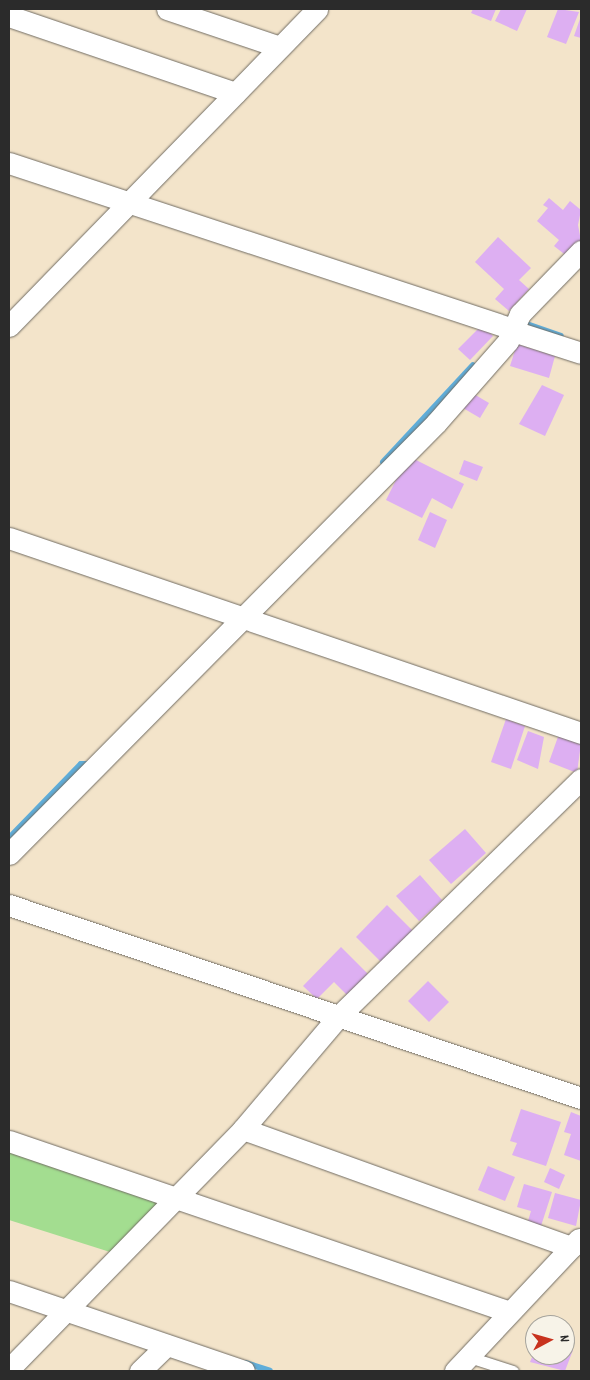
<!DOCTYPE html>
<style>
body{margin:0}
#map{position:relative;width:590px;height:1380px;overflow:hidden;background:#f3e4ca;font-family:Dekko,sans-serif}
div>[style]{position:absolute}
.green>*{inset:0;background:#a3dd90}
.stream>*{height:6px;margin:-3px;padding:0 3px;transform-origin:3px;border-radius:3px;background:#5fadd9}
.building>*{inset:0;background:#ddaff2}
.roads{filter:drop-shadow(0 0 1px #716c63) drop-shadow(0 0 1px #716c63)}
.lane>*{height:11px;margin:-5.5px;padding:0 5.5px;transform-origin:5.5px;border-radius:5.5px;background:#fff}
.street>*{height:21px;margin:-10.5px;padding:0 10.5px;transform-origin:10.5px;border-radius:10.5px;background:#fff}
span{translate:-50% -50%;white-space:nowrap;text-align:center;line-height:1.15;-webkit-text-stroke:4px #f7f3e8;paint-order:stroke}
.frame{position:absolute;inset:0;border:10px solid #2b2b2b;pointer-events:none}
.north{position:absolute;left:525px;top:1315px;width:50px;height:50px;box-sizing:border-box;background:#f7f3e8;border:1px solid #a5a39c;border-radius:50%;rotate:84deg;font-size:14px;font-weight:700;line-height:20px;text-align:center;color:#2b2b2b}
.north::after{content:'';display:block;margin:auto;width:18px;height:22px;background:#c8321e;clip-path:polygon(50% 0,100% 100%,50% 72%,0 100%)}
</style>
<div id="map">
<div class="green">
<i style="clip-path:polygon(9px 1151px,161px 1201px,110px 1252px,9px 1220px)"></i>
</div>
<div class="stream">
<i style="left:521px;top:322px;width:42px;rotate:19.3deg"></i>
<i style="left:383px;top:462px;width:132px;rotate:-47.1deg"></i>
<i style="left:9px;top:838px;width:103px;rotate:-45.8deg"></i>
<i style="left:81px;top:764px;width:10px"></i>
<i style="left:246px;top:1363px;width:25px;rotate:18deg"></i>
</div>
<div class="building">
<i style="clip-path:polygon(473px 9px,496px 9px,491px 21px,471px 13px)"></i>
<i style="clip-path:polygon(501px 9px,527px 9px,517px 31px,495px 21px)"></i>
<i style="clip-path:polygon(558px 9px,579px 12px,566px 44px,547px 37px)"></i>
<i style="clip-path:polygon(581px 16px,581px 38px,574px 36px)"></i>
<i style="clip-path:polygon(549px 198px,563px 210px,570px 201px,581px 210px,578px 225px,581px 241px,568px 257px,554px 246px,559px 240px,537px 221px,548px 208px,543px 205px)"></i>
<i style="clip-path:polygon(498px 237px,531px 268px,519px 280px,529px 289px,509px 311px,495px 299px,504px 289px,475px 262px)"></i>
<i style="clip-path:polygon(482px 325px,493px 336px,470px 360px,458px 349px)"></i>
<i style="clip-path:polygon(517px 344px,555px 356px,549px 378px,510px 366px)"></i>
<i style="clip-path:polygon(542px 385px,564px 395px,545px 436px,519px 424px)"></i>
<i style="clip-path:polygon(472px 393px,489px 403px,480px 418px,463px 408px)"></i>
<i style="clip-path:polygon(408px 456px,464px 484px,452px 509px,432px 498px,422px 518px,386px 500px)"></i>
<i style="clip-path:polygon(464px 460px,483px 467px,477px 481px,459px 474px)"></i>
<i style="clip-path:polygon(430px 512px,447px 520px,435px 548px,418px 540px)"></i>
<i style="clip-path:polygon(506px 719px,525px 726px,511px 769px,491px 762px)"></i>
<i style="clip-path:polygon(528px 731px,544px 737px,538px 769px,517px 760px)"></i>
<i style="clip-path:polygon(559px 734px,581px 743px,577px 773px,549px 762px)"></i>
<i style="clip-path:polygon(465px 829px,486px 853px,451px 884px,429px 860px)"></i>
<i style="clip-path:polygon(420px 875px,442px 900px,419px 921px,396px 896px)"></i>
<i style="clip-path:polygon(387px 905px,413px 931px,382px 963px,356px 937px)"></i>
<i style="clip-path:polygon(341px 947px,368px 974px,347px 995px,334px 982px,317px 999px,303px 986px)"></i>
<i style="clip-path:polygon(428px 981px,449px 1002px,429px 1022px,408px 1001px)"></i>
<i style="clip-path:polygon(521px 1109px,561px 1122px,546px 1166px,512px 1155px,517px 1143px,510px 1141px)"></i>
<i style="clip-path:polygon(571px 1112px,581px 1116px,581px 1161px,564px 1155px,571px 1134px,564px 1132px)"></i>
<i style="clip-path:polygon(488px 1166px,515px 1177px,505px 1201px,478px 1190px)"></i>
<i style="clip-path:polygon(550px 1168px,565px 1175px,559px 1189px,544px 1182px)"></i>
<i style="clip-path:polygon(524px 1184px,552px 1192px,541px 1226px,528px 1221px,531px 1211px,517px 1207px)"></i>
<i style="clip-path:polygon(555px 1193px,581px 1200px,576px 1226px,548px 1218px)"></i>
<i style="clip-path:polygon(565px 1347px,573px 1350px,565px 1371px,530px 1362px,535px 1350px,535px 1355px,565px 1355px)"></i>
</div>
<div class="roads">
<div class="lane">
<i style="left:469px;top:1357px;width:46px;rotate:17.7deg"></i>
</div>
<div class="street">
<i style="left:167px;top:9px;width:119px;rotate:18.6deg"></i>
<i style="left:9px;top:16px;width:239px;rotate:18.8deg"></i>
<i style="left:9px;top:163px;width:531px;rotate:18.23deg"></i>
<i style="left:9px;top:326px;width:442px;rotate:-45.8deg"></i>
<i style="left:513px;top:331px;width:71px;rotate:17.9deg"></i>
<i style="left:9px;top:538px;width:604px;rotate:18.82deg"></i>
<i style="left:9px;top:854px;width:607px;rotate:-45.27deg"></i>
<i style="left:436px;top:423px;width:109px;rotate:-48.7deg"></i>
<i style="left:508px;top:341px;width:30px;rotate:-66deg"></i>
<i style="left:520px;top:314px;width:88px;rotate:-45.9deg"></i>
<i style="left:9px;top:905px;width:604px;rotate:18.65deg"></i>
<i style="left:243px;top:1129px;width:349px;rotate:19.8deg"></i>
<i style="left:9px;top:1141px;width:529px;rotate:18.85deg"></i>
<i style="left:9px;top:1291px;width:248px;rotate:18.8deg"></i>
<i style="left:9px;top:1369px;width:335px;rotate:-45.7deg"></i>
<i style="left:243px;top:1129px;width:147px;rotate:-49.7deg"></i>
<i style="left:338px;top:1017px;width:340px;rotate:-44.4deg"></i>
<i style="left:140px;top:1371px;width:37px;rotate:-44deg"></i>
<i style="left:455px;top:1371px;width:181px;rotate:-46.8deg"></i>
</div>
</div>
<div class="frame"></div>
<div class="north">N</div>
</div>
